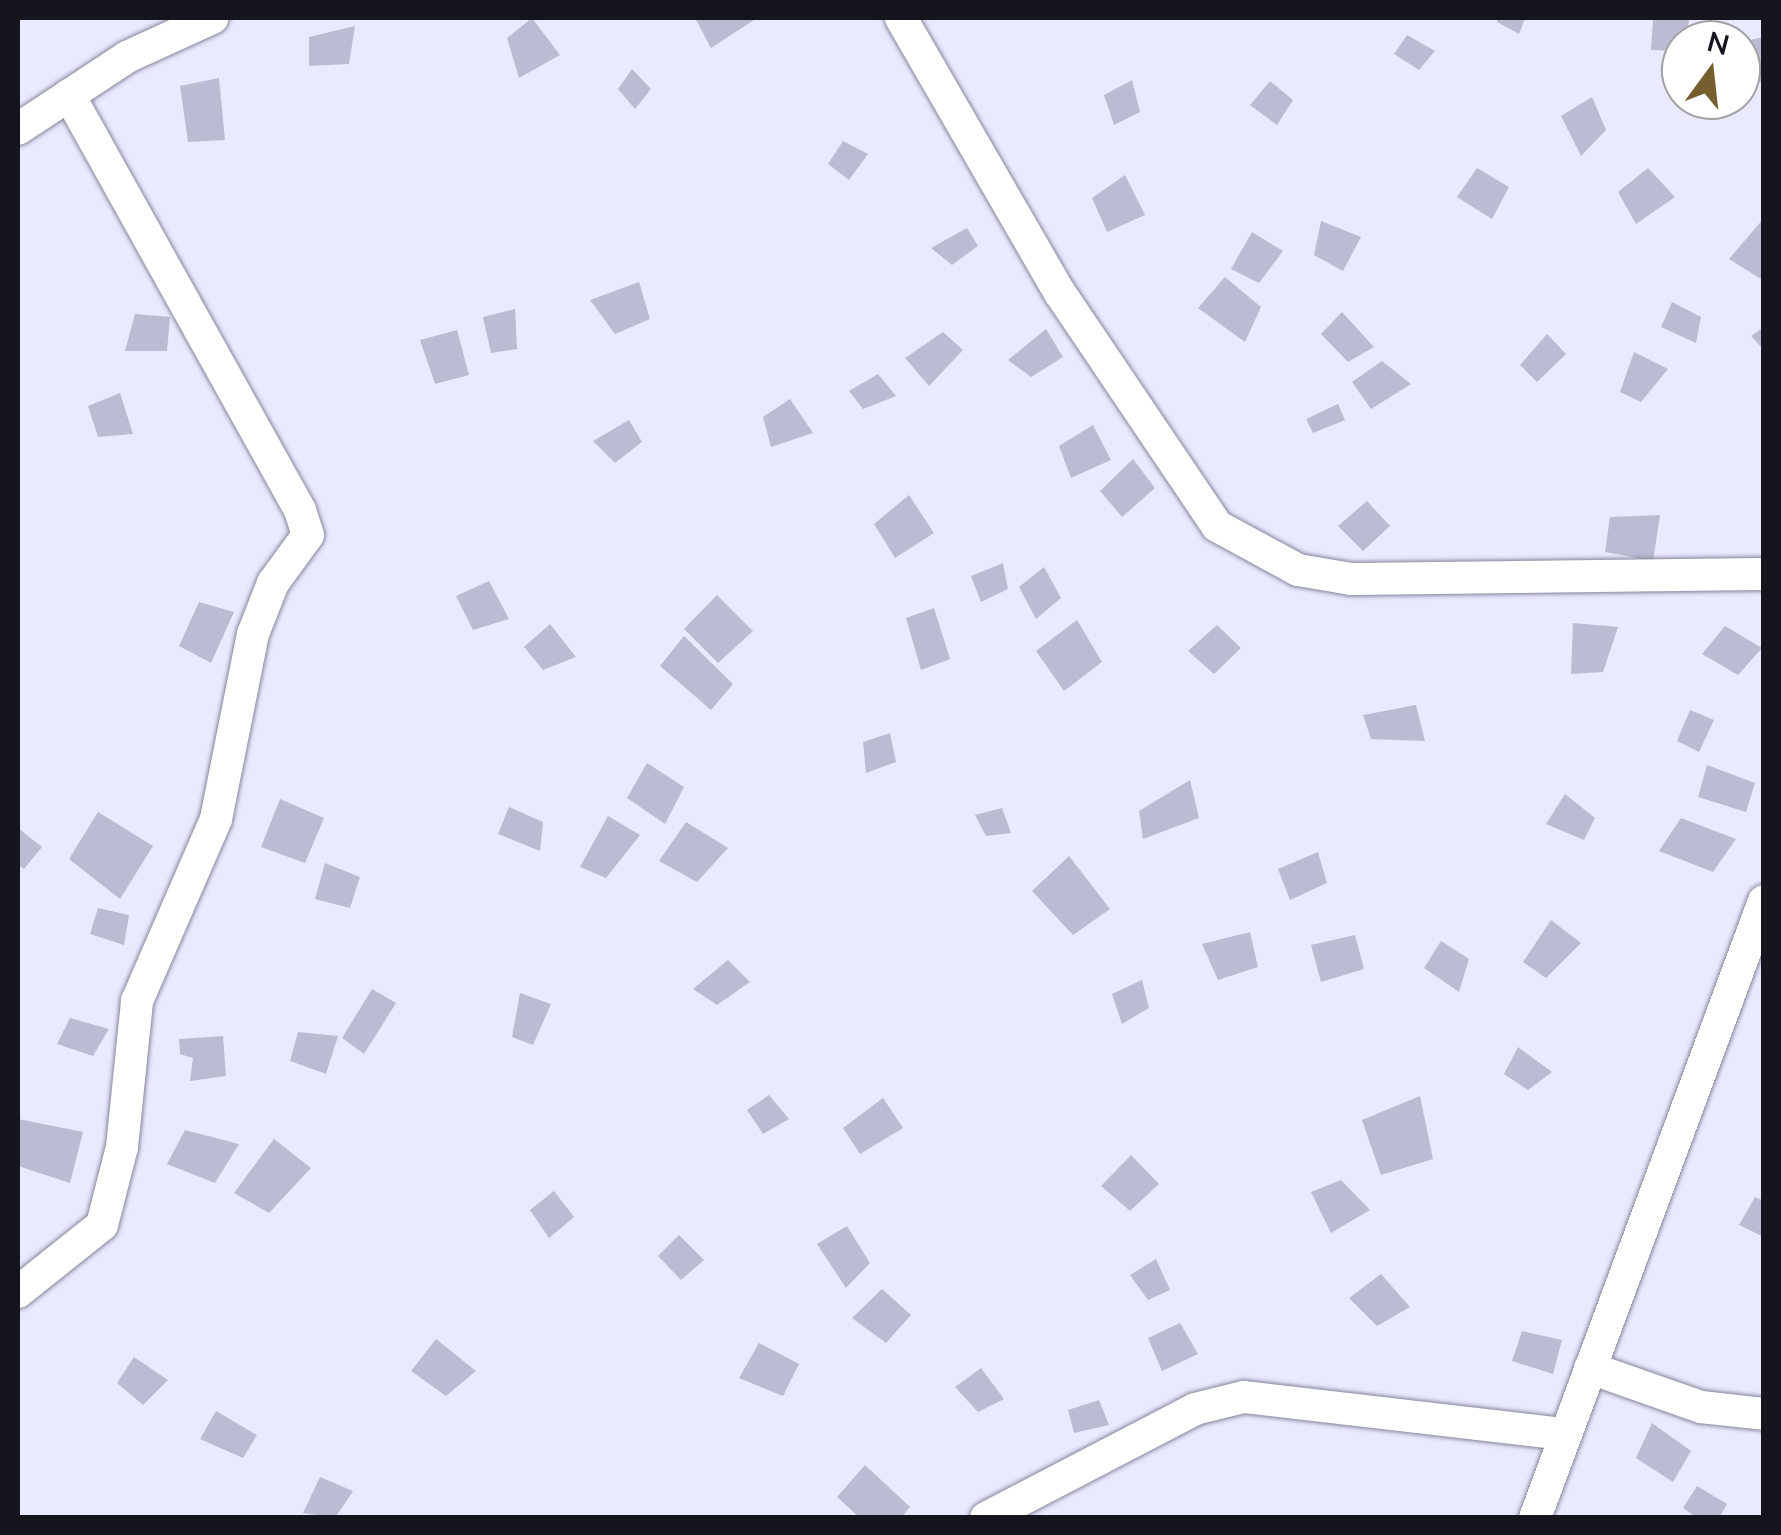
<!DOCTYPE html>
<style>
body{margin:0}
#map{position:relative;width:1781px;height:1535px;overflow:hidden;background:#e9eafe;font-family:Mulish,sans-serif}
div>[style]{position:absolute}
.building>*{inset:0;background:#bbbcd3}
.roads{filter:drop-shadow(0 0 2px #85869c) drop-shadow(0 0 2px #85869c)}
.minor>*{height:32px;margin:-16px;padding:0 16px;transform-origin:16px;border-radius:16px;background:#fff}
span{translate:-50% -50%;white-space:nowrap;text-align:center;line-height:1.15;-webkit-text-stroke:8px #fff;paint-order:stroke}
.frame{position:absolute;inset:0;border:20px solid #15151d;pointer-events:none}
.north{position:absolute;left:1661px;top:20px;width:100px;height:100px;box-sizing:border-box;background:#fff;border:2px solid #a1a1a5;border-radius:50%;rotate:15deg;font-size:28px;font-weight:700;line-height:40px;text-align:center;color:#15151d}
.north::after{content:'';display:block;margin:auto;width:35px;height:45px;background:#755f2e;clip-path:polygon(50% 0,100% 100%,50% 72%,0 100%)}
</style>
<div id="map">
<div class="building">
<i style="clip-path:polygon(532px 18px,560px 55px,519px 78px,507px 38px)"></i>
<i style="clip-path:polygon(695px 18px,757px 18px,711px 48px)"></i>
<i style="clip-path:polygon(1499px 18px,1525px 18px,1519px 34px,1497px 22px)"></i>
<i style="clip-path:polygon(1653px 18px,1690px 18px,1681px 51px,1651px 50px)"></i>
<i style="clip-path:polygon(355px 26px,349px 64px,309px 66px,309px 37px)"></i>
<i style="clip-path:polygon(1407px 35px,1435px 51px,1419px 70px,1394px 54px)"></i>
<i style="clip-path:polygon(1764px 37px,1764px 81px,1741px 86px,1741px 42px)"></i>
<i style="clip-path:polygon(632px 69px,651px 89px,635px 109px,618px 89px)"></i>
<i style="clip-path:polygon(219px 78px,225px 140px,188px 142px,180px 86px)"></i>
<i style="clip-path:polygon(1132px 80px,1140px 112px,1114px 125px,1104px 95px)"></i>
<i style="clip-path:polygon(1270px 81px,1293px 100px,1277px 125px,1250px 105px)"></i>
<i style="clip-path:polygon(1592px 97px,1606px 130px,1581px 156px,1561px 116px)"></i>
<i style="clip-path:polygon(843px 141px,868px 154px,849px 180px,828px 164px)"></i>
<i style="clip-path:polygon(1477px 168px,1509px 187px,1492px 219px,1457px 197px)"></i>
<i style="clip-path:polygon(1648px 168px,1675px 197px,1636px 224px,1618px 192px)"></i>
<i style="clip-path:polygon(1125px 175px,1145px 215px,1107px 232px,1092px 198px)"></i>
<i style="clip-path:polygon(1764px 218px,1764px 281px,1729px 259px)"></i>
<i style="clip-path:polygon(1321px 221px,1361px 237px,1343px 271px,1314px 255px)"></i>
<i style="clip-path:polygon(967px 228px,978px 246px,952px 265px,931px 248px)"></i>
<i style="clip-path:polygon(1252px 232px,1283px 251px,1259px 283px,1231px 269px)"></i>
<i style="clip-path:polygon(1225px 277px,1261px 307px,1245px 342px,1198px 308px)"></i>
<i style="clip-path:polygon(639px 282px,650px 319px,615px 334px,590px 300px)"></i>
<i style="clip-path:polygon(1672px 302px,1701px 317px,1696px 343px,1661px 327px)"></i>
<i style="clip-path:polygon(515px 309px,517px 349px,491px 353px,483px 317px)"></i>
<i style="clip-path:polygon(1342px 312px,1374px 347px,1348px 362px,1321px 334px)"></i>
<i style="clip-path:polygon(135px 314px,170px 317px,167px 351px,125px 351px)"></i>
<i style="clip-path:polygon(1764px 327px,1764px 350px,1751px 336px)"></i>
<i style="clip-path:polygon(1046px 329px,1063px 357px,1031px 377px,1008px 360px)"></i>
<i style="clip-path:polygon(457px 330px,469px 375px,435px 384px,420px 340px)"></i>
<i style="clip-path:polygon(943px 332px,963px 350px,929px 386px,905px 358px)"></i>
<i style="clip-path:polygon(1547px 334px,1566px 354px,1537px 382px,1520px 365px)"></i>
<i style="clip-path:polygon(1634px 352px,1668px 369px,1641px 402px,1620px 392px)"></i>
<i style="clip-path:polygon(1382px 361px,1411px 384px,1371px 409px,1352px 382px)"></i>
<i style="clip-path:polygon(878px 374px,896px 396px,863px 409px,849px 391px)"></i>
<i style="clip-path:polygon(120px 393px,133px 434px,98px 437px,88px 406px)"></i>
<i style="clip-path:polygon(790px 399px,813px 433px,771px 447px,763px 417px)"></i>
<i style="clip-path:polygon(1338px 404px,1345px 420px,1313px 433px,1306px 419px)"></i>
<i style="clip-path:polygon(629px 420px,642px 442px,615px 463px,593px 441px)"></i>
<i style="clip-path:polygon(1093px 425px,1111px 460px,1071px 478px,1059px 446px)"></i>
<i style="clip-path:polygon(1133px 459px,1155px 488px,1122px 517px,1100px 491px)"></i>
<i style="clip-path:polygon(909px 495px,934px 533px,895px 558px,874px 524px)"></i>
<i style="clip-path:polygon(1367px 501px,1390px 526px,1363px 551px,1338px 526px)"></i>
<i style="clip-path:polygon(1660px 515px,1653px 561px,1605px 552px,1610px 517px)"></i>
<i style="clip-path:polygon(1003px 563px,1008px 589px,981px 602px,971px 576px)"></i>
<i style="clip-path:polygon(1044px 567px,1061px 598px,1036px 619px,1019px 587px)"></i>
<i style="clip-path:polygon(489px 581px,509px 619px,473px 630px,456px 596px)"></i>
<i style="clip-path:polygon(717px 595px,753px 631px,718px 663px,684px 629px)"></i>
<i style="clip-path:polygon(199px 602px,234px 612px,211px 663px,179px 646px)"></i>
<i style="clip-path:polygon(934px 608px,950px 659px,921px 670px,906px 618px)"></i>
<i style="clip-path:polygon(1077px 620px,1102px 662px,1064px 691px,1036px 651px)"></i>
<i style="clip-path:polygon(1573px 623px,1618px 627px,1603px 672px,1571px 674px)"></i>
<i style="clip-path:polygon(550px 624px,576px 657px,543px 670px,524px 647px)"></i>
<i style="clip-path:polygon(1217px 625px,1241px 648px,1214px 674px,1188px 651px)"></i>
<i style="clip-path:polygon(1725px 626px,1762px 648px,1738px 675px,1702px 654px)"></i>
<i style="clip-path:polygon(684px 636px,733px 684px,711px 710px,660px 666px)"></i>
<i style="clip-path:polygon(1416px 705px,1425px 741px,1371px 739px,1363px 715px)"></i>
<i style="clip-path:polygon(1690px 710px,1714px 720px,1699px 752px,1677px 741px)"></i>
<i style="clip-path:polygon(890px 733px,896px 762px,866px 773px,863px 742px)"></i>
<i style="clip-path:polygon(647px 763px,684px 787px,665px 824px,627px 798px)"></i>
<i style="clip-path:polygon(1707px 765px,1755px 783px,1746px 812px,1698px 797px)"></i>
<i style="clip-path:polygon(1190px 780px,1199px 818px,1143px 839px,1139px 811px)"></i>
<i style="clip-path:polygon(1565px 794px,1595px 818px,1584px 840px,1546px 824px)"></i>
<i style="clip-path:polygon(280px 799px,324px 818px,305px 863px,261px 847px)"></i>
<i style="clip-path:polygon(509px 807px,543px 822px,540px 851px,498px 834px)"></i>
<i style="clip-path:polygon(1002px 808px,1011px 833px,986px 836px,975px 815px)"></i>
<i style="clip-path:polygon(98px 812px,153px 846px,120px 899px,69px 859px)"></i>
<i style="clip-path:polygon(608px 816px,640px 835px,606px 878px,580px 867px)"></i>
<i style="clip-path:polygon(1681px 818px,1736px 839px,1713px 872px,1659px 851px)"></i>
<i style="clip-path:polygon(686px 822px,728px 848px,697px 882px,659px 861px)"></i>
<i style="clip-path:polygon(18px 828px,42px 847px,24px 869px,18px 865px)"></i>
<i style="clip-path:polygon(1318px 852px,1327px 883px,1290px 900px,1278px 869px)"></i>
<i style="clip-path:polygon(1069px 856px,1110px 909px,1073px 935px,1032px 891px)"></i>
<i style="clip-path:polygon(325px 863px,360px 877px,350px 908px,315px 899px)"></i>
<i style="clip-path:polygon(98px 908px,129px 915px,124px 945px,90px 934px)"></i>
<i style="clip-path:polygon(1551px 920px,1581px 943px,1546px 978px,1523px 962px)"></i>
<i style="clip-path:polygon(1250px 932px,1258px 967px,1218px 980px,1202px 944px)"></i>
<i style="clip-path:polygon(1355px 935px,1364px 969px,1321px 982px,1311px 945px)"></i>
<i style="clip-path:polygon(1441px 941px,1469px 959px,1459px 992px,1424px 968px)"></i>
<i style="clip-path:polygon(728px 960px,750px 982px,717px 1005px,693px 989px)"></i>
<i style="clip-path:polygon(1142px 980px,1149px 1008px,1122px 1024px,1112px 994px)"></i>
<i style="clip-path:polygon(372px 989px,396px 1003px,364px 1054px,342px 1038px)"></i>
<i style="clip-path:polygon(520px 993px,551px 1004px,533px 1045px,512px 1037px)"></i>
<i style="clip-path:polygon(70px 1018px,109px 1029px,93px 1056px,57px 1044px)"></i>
<i style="clip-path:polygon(298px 1032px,338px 1036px,326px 1074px,290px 1061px)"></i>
<i style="clip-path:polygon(223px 1036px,226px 1076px,190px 1081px,193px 1058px,180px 1054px,179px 1039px)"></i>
<i style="clip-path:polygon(1518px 1047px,1552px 1072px,1528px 1090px,1504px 1074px)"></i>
<i style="clip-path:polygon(769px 1095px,789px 1119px,763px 1134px,747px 1110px)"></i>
<i style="clip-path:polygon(1420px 1096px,1433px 1159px,1381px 1175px,1362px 1120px)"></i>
<i style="clip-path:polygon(883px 1098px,903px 1128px,860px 1154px,843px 1128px)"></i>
<i style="clip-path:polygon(18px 1119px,83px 1132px,70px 1183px,18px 1166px)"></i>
<i style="clip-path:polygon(185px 1130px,239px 1144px,215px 1183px,167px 1164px)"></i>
<i style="clip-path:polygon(274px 1139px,311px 1168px,269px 1213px,234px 1193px)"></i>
<i style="clip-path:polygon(1131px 1155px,1159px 1184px,1130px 1211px,1101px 1186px)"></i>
<i style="clip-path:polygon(1341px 1180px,1370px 1210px,1331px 1233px,1311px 1192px)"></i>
<i style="clip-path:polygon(554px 1191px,574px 1217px,549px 1238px,530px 1210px)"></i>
<i style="clip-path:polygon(1755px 1197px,1764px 1201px,1764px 1237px,1739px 1225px)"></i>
<i style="clip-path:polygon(847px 1226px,870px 1263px,846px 1288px,817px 1244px)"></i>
<i style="clip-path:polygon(679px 1235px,704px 1260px,681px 1280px,658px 1256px)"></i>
<i style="clip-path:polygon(1156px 1259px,1170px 1290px,1148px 1300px,1130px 1275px)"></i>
<i style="clip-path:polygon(1381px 1274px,1410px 1307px,1377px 1326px,1349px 1298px)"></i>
<i style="clip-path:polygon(882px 1289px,911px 1315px,886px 1343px,852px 1318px)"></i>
<i style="clip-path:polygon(1180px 1323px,1198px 1354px,1162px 1371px,1148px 1338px)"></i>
<i style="clip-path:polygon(1522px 1331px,1562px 1340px,1553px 1374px,1512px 1361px)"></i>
<i style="clip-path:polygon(436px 1339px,476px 1371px,446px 1396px,411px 1371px)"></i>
<i style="clip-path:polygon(759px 1343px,799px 1364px,783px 1396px,739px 1378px)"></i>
<i style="clip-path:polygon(134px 1357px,168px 1380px,143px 1405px,117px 1383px)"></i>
<i style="clip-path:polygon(981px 1368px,1004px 1399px,978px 1412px,955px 1387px)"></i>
<i style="clip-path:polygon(1099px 1400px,1109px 1425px,1074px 1433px,1068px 1410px)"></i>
<i style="clip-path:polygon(216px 1411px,257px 1435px,243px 1458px,200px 1439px)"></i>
<i style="clip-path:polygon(1652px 1423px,1691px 1451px,1673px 1482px,1636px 1458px)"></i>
<i style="clip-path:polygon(865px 1465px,910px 1507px,901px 1518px,860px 1518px,837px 1497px)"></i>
<i style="clip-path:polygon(320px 1477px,353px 1491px,335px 1518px,303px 1513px)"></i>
<i style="clip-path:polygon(1697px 1486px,1727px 1504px,1719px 1518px,1697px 1518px,1683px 1508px)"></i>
</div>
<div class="roads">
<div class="minor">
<i style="left:901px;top:18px;width:318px;rotate:60deg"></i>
<i style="left:1060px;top:293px;width:281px;rotate:56deg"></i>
<i style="left:1217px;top:526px;width:92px;rotate:28.5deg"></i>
<i style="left:1298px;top:570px;width:54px;rotate:9.6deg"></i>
<i style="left:1351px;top:579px;width:413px;rotate:-0.7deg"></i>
<i style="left:18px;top:129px;width:131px;rotate:-33.4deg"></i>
<i style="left:127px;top:57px;width:94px;rotate:-24.6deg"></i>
<i style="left:18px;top:1292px;width:107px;rotate:-38.6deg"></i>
<i style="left:102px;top:1225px;width:81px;rotate:-75.6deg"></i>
<i style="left:122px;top:1147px;width:147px;rotate:-84.1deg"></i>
<i style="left:137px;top:1001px;width:198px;rotate:-66.5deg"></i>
<i style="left:216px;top:819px;width:189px;rotate:-78.7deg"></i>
<i style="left:253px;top:634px;width:55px;rotate:-68.6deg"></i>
<i style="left:273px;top:583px;width:59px;rotate:-53.9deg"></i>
<i style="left:308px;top:535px;width:26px;rotate:-108deg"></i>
<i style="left:300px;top:510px;width:475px;rotate:-119.1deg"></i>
<i style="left:1590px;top:1368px;width:118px;rotate:19.4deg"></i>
<i style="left:1701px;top:1407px;width:63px;rotate:6.3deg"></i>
<i style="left:986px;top:1518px;width:236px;rotate:-27.5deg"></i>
<i style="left:1195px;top:1409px;width:50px;rotate:-13.8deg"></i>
<i style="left:1244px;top:1397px;width:324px;rotate:6.6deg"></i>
<i style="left:1535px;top:1518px;width:658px;rotate:-69.64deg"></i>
</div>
</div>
<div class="frame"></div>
<div class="north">N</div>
</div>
